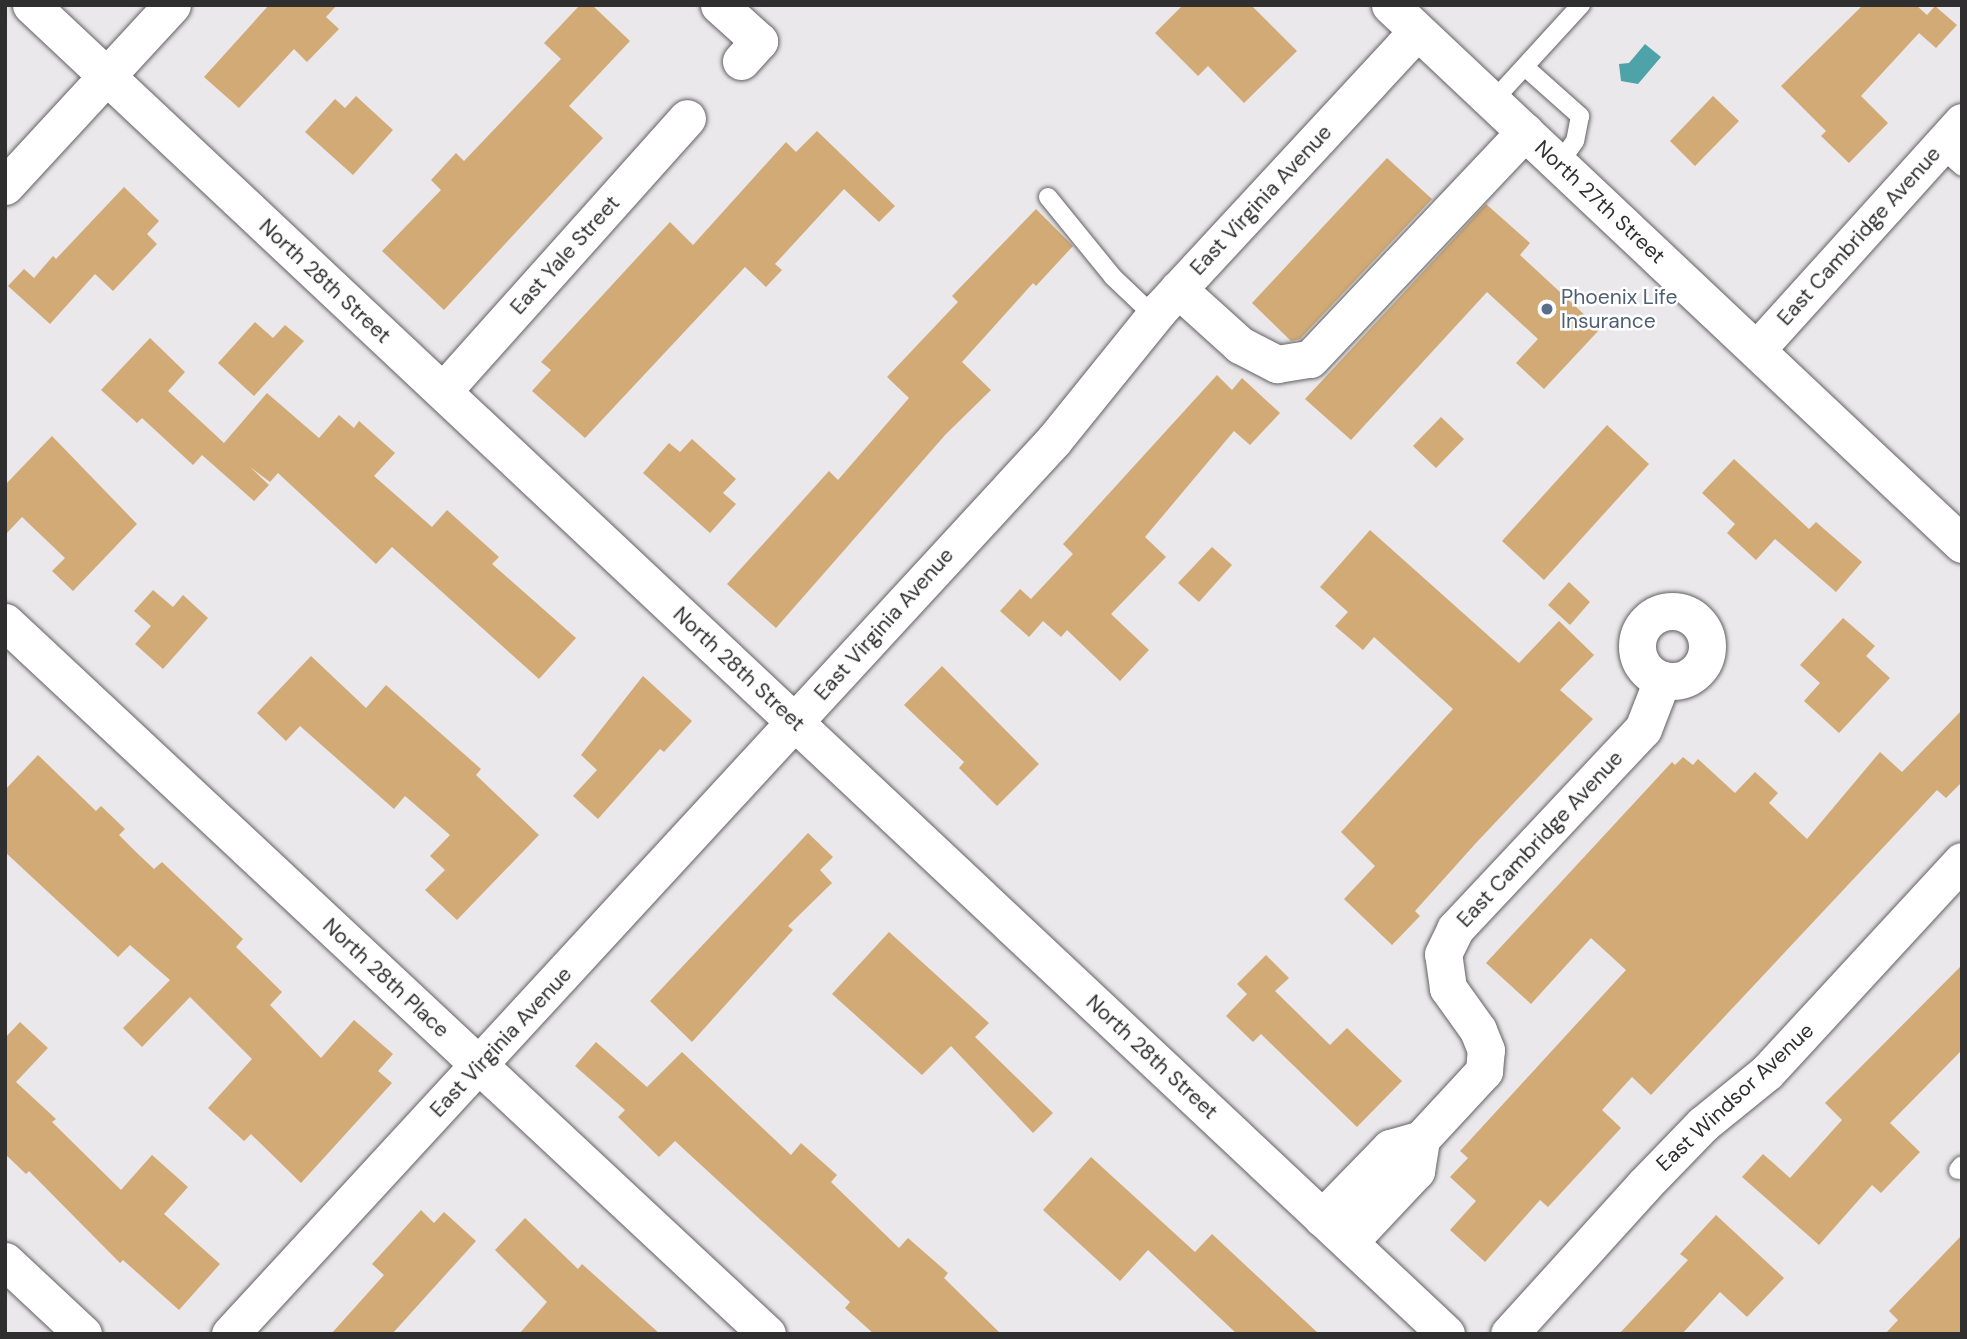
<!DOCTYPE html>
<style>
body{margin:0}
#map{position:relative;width:1967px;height:1339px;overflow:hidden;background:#eae8ea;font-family:"DM Sans",sans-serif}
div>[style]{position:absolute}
.water>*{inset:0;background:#4ea3a8}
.building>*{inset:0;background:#d1aa76}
.roads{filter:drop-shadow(0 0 2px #636163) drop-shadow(0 0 2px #636163)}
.service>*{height:18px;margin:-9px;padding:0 9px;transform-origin:9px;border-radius:9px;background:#fff}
.minor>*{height:37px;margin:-18.5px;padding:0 18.5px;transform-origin:18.5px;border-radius:18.5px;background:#fff}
.minor>.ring{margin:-18.5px;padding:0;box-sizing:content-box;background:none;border:37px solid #fff;border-radius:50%}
.dots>*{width:19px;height:19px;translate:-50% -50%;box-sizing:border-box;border:4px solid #fff;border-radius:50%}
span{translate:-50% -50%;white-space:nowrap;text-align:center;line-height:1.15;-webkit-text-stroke:5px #fff;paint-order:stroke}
.street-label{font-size:21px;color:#302f30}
.service-label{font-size:21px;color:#4e5e75}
.left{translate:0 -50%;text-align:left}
.frame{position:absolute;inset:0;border:7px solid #302f30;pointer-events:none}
</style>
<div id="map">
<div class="water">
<i style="clip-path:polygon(1645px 44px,1661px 57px,1638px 84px,1621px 81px,1619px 64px,1629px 63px)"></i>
</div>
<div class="building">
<i style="clip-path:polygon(269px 5px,337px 5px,326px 17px,339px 29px,307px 62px,294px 49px,239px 108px,204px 77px)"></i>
<i style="clip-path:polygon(580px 5px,592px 5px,630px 41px,569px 106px,603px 138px,444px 310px,382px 251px,441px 190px,431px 180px,456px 153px,464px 161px,561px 59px,544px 43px)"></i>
<i style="clip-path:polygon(1183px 5px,1251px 5px,1297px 51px,1244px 103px,1208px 66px,1198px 76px,1155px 33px)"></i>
<i style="clip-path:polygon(1863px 5px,1916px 5px,1927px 15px,1935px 6px,1957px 25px,1936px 48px,1919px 33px,1861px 96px,1888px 123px,1849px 163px,1821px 136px,1826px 131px,1781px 86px)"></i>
<i style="clip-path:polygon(356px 96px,393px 130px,353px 175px,305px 132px,335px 99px,345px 108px)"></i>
<i style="clip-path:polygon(1713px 96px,1739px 121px,1695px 166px,1670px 141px)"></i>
<i style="clip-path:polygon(817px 131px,895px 206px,879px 222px,844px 189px,775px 264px,782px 270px,766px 287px,745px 267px,585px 438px,532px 391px,551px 370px,541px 362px,670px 222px,693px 245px,786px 142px,796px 152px)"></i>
<i style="clip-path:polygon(1387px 158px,1432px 199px,1300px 339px,1291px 341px,1252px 303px)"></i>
<i style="clip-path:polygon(124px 187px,159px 221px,147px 234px,157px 244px,113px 291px,95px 274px,50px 324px,8px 286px,24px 269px,34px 278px,53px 256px,56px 259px)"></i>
<i style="clip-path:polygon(1486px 204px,1530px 243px,1520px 255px,1600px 329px,1544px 389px,1516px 363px,1538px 339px,1487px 292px,1351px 440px,1305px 399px)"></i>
<i style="clip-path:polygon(1036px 209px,1073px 246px,1036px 286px,1033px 283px,962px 362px,991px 390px,946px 434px,776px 628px,727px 584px,829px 471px,838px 480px,909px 398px,887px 377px,958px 302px,952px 296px)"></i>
<i style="clip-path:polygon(255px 322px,273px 338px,285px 325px,304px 341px,254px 396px,218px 363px)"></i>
<i style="clip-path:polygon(150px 338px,185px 372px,168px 391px,224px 443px,267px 393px,319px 438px,339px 415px,354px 428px,359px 421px,395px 453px,374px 476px,432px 527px,447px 510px,499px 557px,492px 564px,576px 638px,539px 679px,392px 547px,376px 564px,278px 473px,270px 482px,250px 467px,269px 485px,254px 501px,202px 455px,193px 465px,142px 418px,137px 423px,101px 390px)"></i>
<i style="clip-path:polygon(1217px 375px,1232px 390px,1242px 378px,1280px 413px,1250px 445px,1234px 431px,1145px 537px,1166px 557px,1111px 614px,1149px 650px,1120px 681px,1067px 630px,1061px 637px,1043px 621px,1029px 637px,1000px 611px,1020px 589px,1031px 599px,1073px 554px,1063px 544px)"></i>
<i style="clip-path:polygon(1441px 417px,1464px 439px,1436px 468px,1413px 446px)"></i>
<i style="clip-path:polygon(1607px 425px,1649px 464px,1544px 580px,1502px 541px)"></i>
<i style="clip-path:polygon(52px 436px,137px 524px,73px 591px,52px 571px,65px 558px,22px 517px,5px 535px,5px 485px)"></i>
<i style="clip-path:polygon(692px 439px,736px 479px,723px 493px,736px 504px,710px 533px,643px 473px,669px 443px,680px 452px)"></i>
<i style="clip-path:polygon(1734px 459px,1809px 529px,1816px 522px,1862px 562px,1836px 592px,1775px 539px,1756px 560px,1727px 533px,1735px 524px,1702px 493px)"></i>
<i style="clip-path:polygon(1370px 530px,1519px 663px,1559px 621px,1594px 655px,1560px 690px,1593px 719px,1476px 843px,1415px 911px,1420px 916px,1392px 945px,1344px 899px,1375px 866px,1341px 832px,1453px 709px,1374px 637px,1363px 650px,1335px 626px,1348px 612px,1320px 587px)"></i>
<i style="clip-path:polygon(1212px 547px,1232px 565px,1199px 602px,1178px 583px)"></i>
<i style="clip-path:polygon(1569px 582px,1590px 602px,1570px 625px,1548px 605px)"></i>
<i style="clip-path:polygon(153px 590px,173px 607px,183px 595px,208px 618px,163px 669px,135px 644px,151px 626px,134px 611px)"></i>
<i style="clip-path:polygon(1843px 618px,1875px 646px,1866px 656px,1890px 678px,1839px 733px,1804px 701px,1820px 683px,1800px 665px)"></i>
<i style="clip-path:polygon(311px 656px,366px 708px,386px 685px,481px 769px,476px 775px,539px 835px,457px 920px,425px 890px,445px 870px,430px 856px,450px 835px,405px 796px,394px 809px,300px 726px,286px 741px,257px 713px)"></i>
<i style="clip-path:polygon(942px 666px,1039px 764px,997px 806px,959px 768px,964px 762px,904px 705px)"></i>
<i style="clip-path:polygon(643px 676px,692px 721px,664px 752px,660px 749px,598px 819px,573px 796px,597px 770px,581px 755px)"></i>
<i style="clip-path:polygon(1962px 710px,1962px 782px,1946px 798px,1937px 790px,1651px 1095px,1632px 1077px,1602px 1110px,1621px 1128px,1548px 1207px,1540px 1200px,1485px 1262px,1450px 1230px,1476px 1201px,1450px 1177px,1468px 1158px,1460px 1151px,1626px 970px,1591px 938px,1531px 1004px,1486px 963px,1672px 762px,1675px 765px,1683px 757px,1693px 765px,1698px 759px,1735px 793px,1755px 772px,1778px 793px,1769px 803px,1807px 839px,1880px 752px,1902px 772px)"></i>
<i style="clip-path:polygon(38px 755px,96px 811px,101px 806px,125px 829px,119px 835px,137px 853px,154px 869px,162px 862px,243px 939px,236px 947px,282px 992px,270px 1005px,321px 1058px,354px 1020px,393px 1054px,378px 1071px,392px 1083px,301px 1183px,251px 1134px,244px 1141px,208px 1108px,252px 1059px,190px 997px,142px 1047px,123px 1028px,170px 980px,130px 945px,118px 957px,5px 852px,5px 790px)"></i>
<i style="clip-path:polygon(808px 833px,833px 857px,820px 870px,832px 883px,788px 926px,793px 930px,692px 1042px,650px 1001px)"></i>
<i style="clip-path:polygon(889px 932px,989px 1023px,975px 1037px,1053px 1113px,1033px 1133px,951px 1046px,922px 1075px,832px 994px)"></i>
<i style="clip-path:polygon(1266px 955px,1289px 978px,1275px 991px,1330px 1045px,1347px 1028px,1402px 1081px,1357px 1127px,1261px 1034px,1253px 1042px,1226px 1016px,1247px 994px,1237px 984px)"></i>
<i style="clip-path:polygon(1962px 965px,1962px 1050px,1890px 1123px,1920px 1152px,1881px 1193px,1872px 1185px,1819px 1245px,1742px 1177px,1763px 1154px,1790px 1178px,1842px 1120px,1825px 1103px)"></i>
<i style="clip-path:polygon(20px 1022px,48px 1048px,16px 1082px,56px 1119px,52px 1122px,121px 1190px,152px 1155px,188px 1187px,164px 1214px,220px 1264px,179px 1310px,123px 1260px,120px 1263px,29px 1171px,26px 1174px,5px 1154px,5px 1038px)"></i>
<i style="clip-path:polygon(596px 1042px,647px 1087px,682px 1052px,791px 1155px,801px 1143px,837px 1175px,831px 1182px,899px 1248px,908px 1238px,948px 1273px,944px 1278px,1001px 1334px,874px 1334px,845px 1308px,850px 1302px,675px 1141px,659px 1157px,618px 1117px,625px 1110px,575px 1066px)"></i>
<i style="clip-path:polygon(1091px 1157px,1195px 1252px,1212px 1234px,1319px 1334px,1237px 1334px,1148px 1250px,1120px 1281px,1043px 1210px)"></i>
<i style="clip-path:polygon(421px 1210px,434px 1223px,444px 1212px,476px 1241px,392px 1334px,331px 1334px,384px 1275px,372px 1264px)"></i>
<i style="clip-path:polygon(1716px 1215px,1784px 1278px,1747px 1317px,1720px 1292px,1682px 1334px,1619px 1334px,1688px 1260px,1680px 1254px)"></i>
<i style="clip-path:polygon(525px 1218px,578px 1269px,582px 1264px,660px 1334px,519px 1334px,547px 1302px,495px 1250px)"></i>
<i style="clip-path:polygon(1962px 1235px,1962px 1334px,1885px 1334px,1898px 1320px,1889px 1311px)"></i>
</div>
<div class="roads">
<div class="service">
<i style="left:1525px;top:67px;width:74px;rotate:41.7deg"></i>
<i style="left:1580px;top:116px;width:25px;rotate:101deg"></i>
<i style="left:1575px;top:141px;width:28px;rotate:125deg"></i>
<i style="left:1492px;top:102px;width:132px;rotate:-47.5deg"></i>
<i style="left:1939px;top:146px;width:31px;rotate:42deg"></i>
<i style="left:1048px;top:197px;width:103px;rotate:50.9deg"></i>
<i style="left:1113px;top:277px;width:57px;rotate:43.6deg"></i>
<i style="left:1958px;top:1170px;width:6px;rotate:-51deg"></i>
</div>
<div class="minor">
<i style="left:31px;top:5px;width:1941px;rotate:43.2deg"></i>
<i style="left:719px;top:5px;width:54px;rotate:42deg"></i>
<i style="left:759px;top:41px;width:27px;rotate:132deg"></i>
<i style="left:1390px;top:5px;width:786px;rotate:43.3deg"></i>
<i style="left:5px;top:186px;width:246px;rotate:-47.3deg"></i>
<i style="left:1178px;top:289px;width:84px;rotate:42.1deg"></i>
<i style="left:1240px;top:345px;width:42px;rotate:27.2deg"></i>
<i style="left:1277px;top:364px;width:33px;rotate:-9deg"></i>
<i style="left:1310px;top:359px;width:313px;rotate:-46.6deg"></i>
<i style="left:1757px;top:349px;width:306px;rotate:-47.9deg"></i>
<i style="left:443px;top:391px;width:366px;rotate:-48.2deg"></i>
<i class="ring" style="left:1637px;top:611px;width:33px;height:33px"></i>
<i style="left:5px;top:622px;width:1043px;rotate:43.06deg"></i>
<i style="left:1322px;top:1218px;width:98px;rotate:-45.8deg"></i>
<i style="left:1390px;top:1148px;width:32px;rotate:-16deg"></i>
<i style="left:1421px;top:1139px;width:93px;rotate:-47.2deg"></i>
<i style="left:1484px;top:1071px;width:21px;rotate:-85deg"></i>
<i style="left:1486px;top:1050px;width:22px;rotate:-112deg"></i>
<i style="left:1478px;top:1030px;width:52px;rotate:-125.5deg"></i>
<i style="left:1448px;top:988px;width:34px;rotate:-98deg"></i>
<i style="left:1443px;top:954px;width:28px;rotate:-64deg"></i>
<i style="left:1455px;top:929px;width:274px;rotate:-46.8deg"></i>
<i style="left:1643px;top:729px;width:53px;rotate:-68.8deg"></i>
<i style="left:1349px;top:1242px;width:98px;rotate:-46.7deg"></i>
<i style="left:1416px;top:1171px;width:32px;rotate:-81deg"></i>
<i style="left:5px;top:1261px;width:107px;rotate:43.1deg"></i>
<i style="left:230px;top:1334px;width:1216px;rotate:-47.33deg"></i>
<i style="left:1054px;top:440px;width:167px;rotate:-51.1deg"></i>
<i style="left:1159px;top:310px;width:380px;rotate:-47.2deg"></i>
<i style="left:1509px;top:1334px;width:200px;rotate:-47.8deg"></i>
<i style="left:1643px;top:1186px;width:86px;rotate:-45.9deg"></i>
<i style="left:1703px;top:1124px;width:82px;rotate:-39.1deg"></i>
<i style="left:1767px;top:1072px;width:287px;rotate:-47.3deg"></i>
</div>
</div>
<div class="dots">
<i style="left:1547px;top:309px;background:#5c6f8a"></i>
</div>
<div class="street-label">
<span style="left:1261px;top:200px;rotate:-47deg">East Virginia Avenue</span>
<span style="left:1600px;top:202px;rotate:43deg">North 27th Street</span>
<span style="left:1859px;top:236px;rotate:-48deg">East Cambridge Avenue</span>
<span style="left:565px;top:255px;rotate:-48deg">East Yale Street</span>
<span style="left:325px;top:281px;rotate:43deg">North 28th Street</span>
<span style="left:884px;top:624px;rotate:-48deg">East Virginia Avenue</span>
<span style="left:739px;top:669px;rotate:43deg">North 28th Street</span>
<span style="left:1540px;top:839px;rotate:-47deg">East Cambridge Avenue</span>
<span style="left:386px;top:978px;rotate:43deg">North 28th Place</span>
<span style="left:501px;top:1042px;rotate:-47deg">East Virginia Avenue</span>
<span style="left:1152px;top:1057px;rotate:43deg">North 28th Street</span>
<span style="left:1735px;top:1097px;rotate:-43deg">East Windsor Avenue</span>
</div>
<div class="service-label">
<span class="left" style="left:1561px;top:309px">Phoenix Life<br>Insurance</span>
</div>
<div class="frame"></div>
</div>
